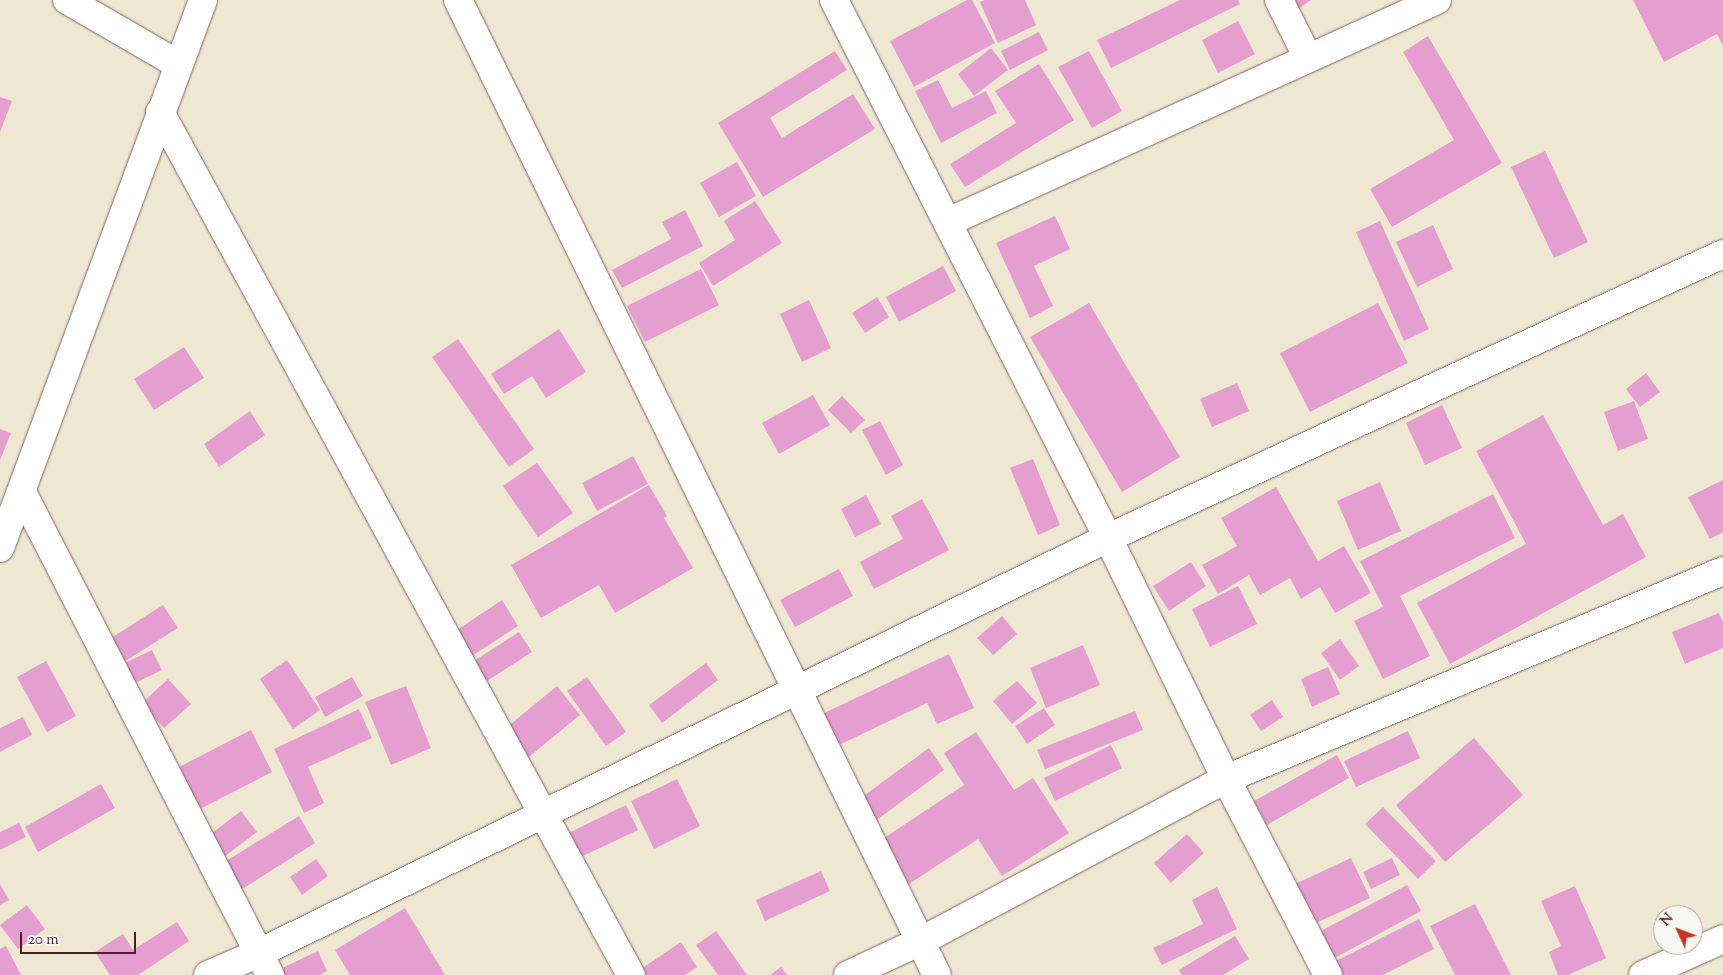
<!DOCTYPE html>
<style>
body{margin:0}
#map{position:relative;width:1723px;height:975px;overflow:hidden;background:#eee8d2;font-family:"Sorts Mill Goudy",serif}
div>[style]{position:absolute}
.building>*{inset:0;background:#e59ed0}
.roads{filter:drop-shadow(0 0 1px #836565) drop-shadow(0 0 1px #836565)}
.minor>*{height:28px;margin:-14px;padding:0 14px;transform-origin:14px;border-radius:14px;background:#fff}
span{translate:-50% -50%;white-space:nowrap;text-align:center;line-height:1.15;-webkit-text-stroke:4px #f6f6f2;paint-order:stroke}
.north{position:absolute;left:1653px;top:905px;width:50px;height:50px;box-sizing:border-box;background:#f6f6f2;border:1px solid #b1a0a2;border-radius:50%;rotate:313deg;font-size:14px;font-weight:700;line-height:20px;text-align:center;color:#4a1f2b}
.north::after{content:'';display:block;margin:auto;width:18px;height:22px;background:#c8321e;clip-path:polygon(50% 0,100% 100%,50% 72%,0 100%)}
.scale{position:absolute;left:20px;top:932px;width:116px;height:22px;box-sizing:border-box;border:2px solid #4a1f2b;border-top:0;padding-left:6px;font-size:15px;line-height:18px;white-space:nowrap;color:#4a1f2b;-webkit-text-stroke:4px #f6f6f2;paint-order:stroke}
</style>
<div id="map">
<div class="building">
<i style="clip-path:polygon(967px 0,972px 0,995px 43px,914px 87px,890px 41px)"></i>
<i style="clip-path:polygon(985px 0,1025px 0,1036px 25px,998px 43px,980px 2px)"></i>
<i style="clip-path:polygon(1180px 0,1238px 0,1240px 4px,1111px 68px,1097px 40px)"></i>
<i style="clip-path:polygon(1286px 0,1311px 0,1294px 12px)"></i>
<i style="clip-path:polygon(1633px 0,1723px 0,1723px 46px,1717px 34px,1664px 62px)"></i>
<i style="clip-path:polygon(1238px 21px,1255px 54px,1218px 73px,1202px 40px)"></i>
<i style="clip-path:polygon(1039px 32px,1048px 50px,1010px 70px,1001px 51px)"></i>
<i style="clip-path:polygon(1428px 36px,1502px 163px,1392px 227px,1370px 189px,1454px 140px,1403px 52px)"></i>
<i style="clip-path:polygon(991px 48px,1008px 70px,974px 96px,958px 74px)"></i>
<i style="clip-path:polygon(835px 51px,847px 70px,770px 118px,782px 138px,853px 94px,875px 129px,763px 197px,718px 123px)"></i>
<i style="clip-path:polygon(1089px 51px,1122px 111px,1092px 128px,1058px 67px)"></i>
<i style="clip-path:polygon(1039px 64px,1074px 120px,965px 187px,950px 164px,1016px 123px,995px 91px)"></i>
<i style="clip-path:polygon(938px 80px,952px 108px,986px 91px,997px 113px,941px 143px,915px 91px)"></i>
<i style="clip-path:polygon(0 97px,12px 101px,0 132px)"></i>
<i style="clip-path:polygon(1545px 151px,1588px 242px,1554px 258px,1511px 167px)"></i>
<i style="clip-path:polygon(737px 162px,756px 196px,719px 217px,700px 183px)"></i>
<i style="clip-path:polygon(755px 201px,782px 243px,713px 286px,699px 263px,735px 240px,724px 221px)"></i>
<i style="clip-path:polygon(685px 210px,703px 246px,622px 288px,612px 270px,671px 239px,662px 222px)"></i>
<i style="clip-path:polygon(1055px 216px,1070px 249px,1034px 266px,1053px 306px,1030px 318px,996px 243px)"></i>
<i style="clip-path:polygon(1380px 221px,1429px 329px,1404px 341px,1356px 232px)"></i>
<i style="clip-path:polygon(1433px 225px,1453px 269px,1417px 287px,1396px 242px)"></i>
<i style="clip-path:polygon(943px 266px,956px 291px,899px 322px,886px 297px)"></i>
<i style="clip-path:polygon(701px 269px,719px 305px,645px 342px,627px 306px)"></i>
<i style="clip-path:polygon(877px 297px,889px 317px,865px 333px,852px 313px)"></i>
<i style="clip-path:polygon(809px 300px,831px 348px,802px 362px,780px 314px)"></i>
<i style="clip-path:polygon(1089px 303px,1180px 457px,1122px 492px,1030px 337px)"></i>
<i style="clip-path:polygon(1378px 303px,1408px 363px,1310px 412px,1280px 353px)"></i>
<i style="clip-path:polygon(559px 329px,586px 372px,546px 398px,532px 376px,504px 394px,491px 374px)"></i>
<i style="clip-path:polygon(458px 339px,534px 449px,509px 467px,432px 357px)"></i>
<i style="clip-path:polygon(184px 347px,204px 378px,154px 410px,134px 379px)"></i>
<i style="clip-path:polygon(1646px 373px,1660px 392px,1640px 407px,1626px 389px)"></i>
<i style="clip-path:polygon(1237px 383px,1249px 411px,1212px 427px,1200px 399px)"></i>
<i style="clip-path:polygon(813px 395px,830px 425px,779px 454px,762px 423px)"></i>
<i style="clip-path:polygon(842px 396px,865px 420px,851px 433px,828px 410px)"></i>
<i style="clip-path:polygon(1634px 401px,1648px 439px,1618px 451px,1604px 412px)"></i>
<i style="clip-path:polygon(1442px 405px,1462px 448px,1425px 465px,1406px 423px)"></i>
<i style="clip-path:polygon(250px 411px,265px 435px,219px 467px,204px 444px)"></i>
<i style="clip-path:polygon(1543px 415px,1603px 525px,1623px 514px,1646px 557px,1450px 664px,1417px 603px,1526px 544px,1476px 451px)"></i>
<i style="clip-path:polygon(880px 421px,903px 465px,886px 475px,862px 430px)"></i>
<i style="clip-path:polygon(0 429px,11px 433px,0 460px)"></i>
<i style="clip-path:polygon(633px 456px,648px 484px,597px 511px,582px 483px)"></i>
<i style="clip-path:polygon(1033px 459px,1060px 525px,1038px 535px,1010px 468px)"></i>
<i style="clip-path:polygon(537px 463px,573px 513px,538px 537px,503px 486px)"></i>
<i style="clip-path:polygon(1723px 480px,1723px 532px,1710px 539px,1688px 497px)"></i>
<i style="clip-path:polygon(1380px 482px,1401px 531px,1358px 550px,1337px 501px)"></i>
<i style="clip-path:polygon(649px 485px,667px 516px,664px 518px,693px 568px,615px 613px,599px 585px,541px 618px,511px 565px)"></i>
<i style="clip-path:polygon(1276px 487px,1318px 561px,1344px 546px,1371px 593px,1335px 613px,1320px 587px,1301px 599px,1290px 578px,1260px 595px,1249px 575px,1218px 594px,1202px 565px,1237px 546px,1221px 518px)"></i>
<i style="clip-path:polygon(1493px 494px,1515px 538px,1400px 596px,1430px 656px,1383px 679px,1354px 621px,1383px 607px,1360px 561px)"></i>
<i style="clip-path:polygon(866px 495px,881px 524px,855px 537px,841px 509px)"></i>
<i style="clip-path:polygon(922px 499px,949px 550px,874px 589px,860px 562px,903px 539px,891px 516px)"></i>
<i style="clip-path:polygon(1191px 562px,1206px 586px,1169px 611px,1153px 586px)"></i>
<i style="clip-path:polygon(839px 569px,853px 596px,795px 627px,780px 600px)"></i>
<i style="clip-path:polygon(1238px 586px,1257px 624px,1210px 647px,1192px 609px)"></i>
<i style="clip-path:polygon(502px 600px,518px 626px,461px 663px,445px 638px)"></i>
<i style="clip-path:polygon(163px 605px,178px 628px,119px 665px,105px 642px)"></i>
<i style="clip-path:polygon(1719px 613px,1723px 623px,1723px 648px,1685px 664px,1672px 632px)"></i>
<i style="clip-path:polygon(1002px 616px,1017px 634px,993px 655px,977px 638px)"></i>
<i style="clip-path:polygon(519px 632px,532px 652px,476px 688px,463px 668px)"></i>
<i style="clip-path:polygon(1340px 639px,1359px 666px,1340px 680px,1321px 653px)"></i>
<i style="clip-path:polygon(1083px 645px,1100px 685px,1046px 708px,1030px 668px)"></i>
<i style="clip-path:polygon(152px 650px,162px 670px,133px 684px,123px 664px)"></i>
<i style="clip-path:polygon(949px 654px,974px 708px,937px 724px,927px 703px,835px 747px,820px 715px)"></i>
<i style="clip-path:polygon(287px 660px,320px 710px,293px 729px,260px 679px)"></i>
<i style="clip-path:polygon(46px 661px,76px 716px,47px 732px,17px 677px)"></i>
<i style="clip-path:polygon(706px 663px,718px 680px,662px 723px,649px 705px)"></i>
<i style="clip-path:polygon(1328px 667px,1340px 694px,1312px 707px,1301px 679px)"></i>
<i style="clip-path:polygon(352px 677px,363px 696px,325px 717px,315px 697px)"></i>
<i style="clip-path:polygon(587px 677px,626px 732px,606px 746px,567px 691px)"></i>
<i style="clip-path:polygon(168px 679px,191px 704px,164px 728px,141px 704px)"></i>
<i style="clip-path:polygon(1017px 681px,1037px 703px,1012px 724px,993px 701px)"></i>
<i style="clip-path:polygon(406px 686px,431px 748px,391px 765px,365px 702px)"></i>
<i style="clip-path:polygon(557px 686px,580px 715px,519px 765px,495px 737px)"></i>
<i style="clip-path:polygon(1272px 700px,1283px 717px,1261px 731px,1250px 715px)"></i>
<i style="clip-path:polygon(1044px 708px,1055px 725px,1027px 744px,1015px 726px)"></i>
<i style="clip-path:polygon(359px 709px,372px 738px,308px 767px,324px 803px,304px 813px,274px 749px)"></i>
<i style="clip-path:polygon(1135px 711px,1143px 730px,1045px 769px,1037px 750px)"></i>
<i style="clip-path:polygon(23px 717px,32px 735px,0 752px,0 728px)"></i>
<i style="clip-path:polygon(251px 730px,272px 772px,196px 811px,175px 769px)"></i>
<i style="clip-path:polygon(1408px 731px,1420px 758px,1356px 787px,1344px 761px)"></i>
<i style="clip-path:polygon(976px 732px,1014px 790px,1033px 778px,1069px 833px,1002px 876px,978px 839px,906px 886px,878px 842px,964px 785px,944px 753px)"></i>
<i style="clip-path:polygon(1474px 738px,1523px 795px,1445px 862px,1396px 805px)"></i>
<i style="clip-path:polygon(1111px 745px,1122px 768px,1055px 801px,1044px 778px)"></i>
<i style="clip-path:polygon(929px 748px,944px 770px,874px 822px,858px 800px)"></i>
<i style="clip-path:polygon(1337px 755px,1349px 778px,1267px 825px,1254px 801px)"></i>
<i style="clip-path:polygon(677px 779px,700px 826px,654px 849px,631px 801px)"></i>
<i style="clip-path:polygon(101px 784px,115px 808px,38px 852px,25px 827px)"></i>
<i style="clip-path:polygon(626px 805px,638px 830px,564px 865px,552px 841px)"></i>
<i style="clip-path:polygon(1383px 807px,1436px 861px,1418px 879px,1365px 824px)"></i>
<i style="clip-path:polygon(241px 811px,257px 832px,224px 857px,208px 836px)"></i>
<i style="clip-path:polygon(299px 816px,315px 843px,239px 891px,223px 863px)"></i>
<i style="clip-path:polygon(19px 823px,26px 837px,0 850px,0 832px)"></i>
<i style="clip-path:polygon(1187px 834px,1204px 853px,1171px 883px,1154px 863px)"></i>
<i style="clip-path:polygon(1351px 858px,1370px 898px,1314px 924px,1295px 884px)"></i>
<i style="clip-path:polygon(1392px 858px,1400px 875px,1371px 889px,1363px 872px)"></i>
<i style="clip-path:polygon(316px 859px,328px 876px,302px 895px,290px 877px)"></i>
<i style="clip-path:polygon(821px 871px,830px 891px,765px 921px,756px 900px)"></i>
<i style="clip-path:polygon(0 884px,9px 900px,0 905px)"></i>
<i style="clip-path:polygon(1407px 885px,1421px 911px,1333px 959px,1319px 932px)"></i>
<i style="clip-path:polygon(1575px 886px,1606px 958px,1568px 975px,1558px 975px,1549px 952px,1561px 946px,1541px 901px)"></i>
<i style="clip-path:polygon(1217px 887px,1237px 929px,1162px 965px,1153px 948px,1203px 924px,1192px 900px)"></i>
<i style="clip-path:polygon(1475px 904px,1511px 975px,1455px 975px,1430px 926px)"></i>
<i style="clip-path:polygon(27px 905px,45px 929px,18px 949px,0 925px)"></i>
<i style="clip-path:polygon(405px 908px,445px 975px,350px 975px,335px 950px)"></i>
<i style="clip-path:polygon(1419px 919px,1434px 949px,1383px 975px,1343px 975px,1336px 961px)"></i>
<i style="clip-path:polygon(177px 922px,189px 941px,138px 975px,110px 975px,95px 952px,123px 934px,133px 950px)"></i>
<i style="clip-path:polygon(716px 931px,747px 975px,718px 975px,696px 945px)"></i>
<i style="clip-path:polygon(1235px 936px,1249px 959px,1223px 975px,1182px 975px,1179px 970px)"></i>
<i style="clip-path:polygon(681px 942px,697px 967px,685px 975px,645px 975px,641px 969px)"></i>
<i style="clip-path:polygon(6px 946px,21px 975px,0 975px,0 949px)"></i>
<i style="clip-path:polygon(318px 951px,327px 971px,320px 975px,279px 975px,276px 971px)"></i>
<i style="clip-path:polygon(781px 967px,787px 975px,770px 975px)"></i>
</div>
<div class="roads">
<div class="minor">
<i style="left:67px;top:0;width:129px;rotate:30.1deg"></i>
<i style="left:458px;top:0;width:1086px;rotate:63.84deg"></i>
<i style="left:834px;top:0;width:604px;rotate:63.01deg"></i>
<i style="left:1108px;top:538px;width:268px;rotate:63.9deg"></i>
<i style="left:1226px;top:779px;width:221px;rotate:62.5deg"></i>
<i style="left:1279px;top:0;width:65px;rotate:63.4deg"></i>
<i style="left:160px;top:112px;width:983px;rotate:61.38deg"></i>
<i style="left:948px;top:222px;width:537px;rotate:-24.42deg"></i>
<i style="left:22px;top:492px;width:543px;rotate:62.82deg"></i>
<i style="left:0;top:548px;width:584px;rotate:-69.67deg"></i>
<i style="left:208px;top:975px;width:56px;rotate:-23.3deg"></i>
<i style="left:259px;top:953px;width:945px;rotate:-26.05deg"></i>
<i style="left:1108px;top:538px;width:677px;rotate:-24.79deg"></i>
<i style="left:848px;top:975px;width:81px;rotate:-25deg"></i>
<i style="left:921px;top:941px;width:345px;rotate:-28deg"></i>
<i style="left:1226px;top:779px;width:539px;rotate:-22.71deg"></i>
<i style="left:1643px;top:975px;width:88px;rotate:-24.2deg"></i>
</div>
</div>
<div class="north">N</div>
<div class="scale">20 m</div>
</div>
